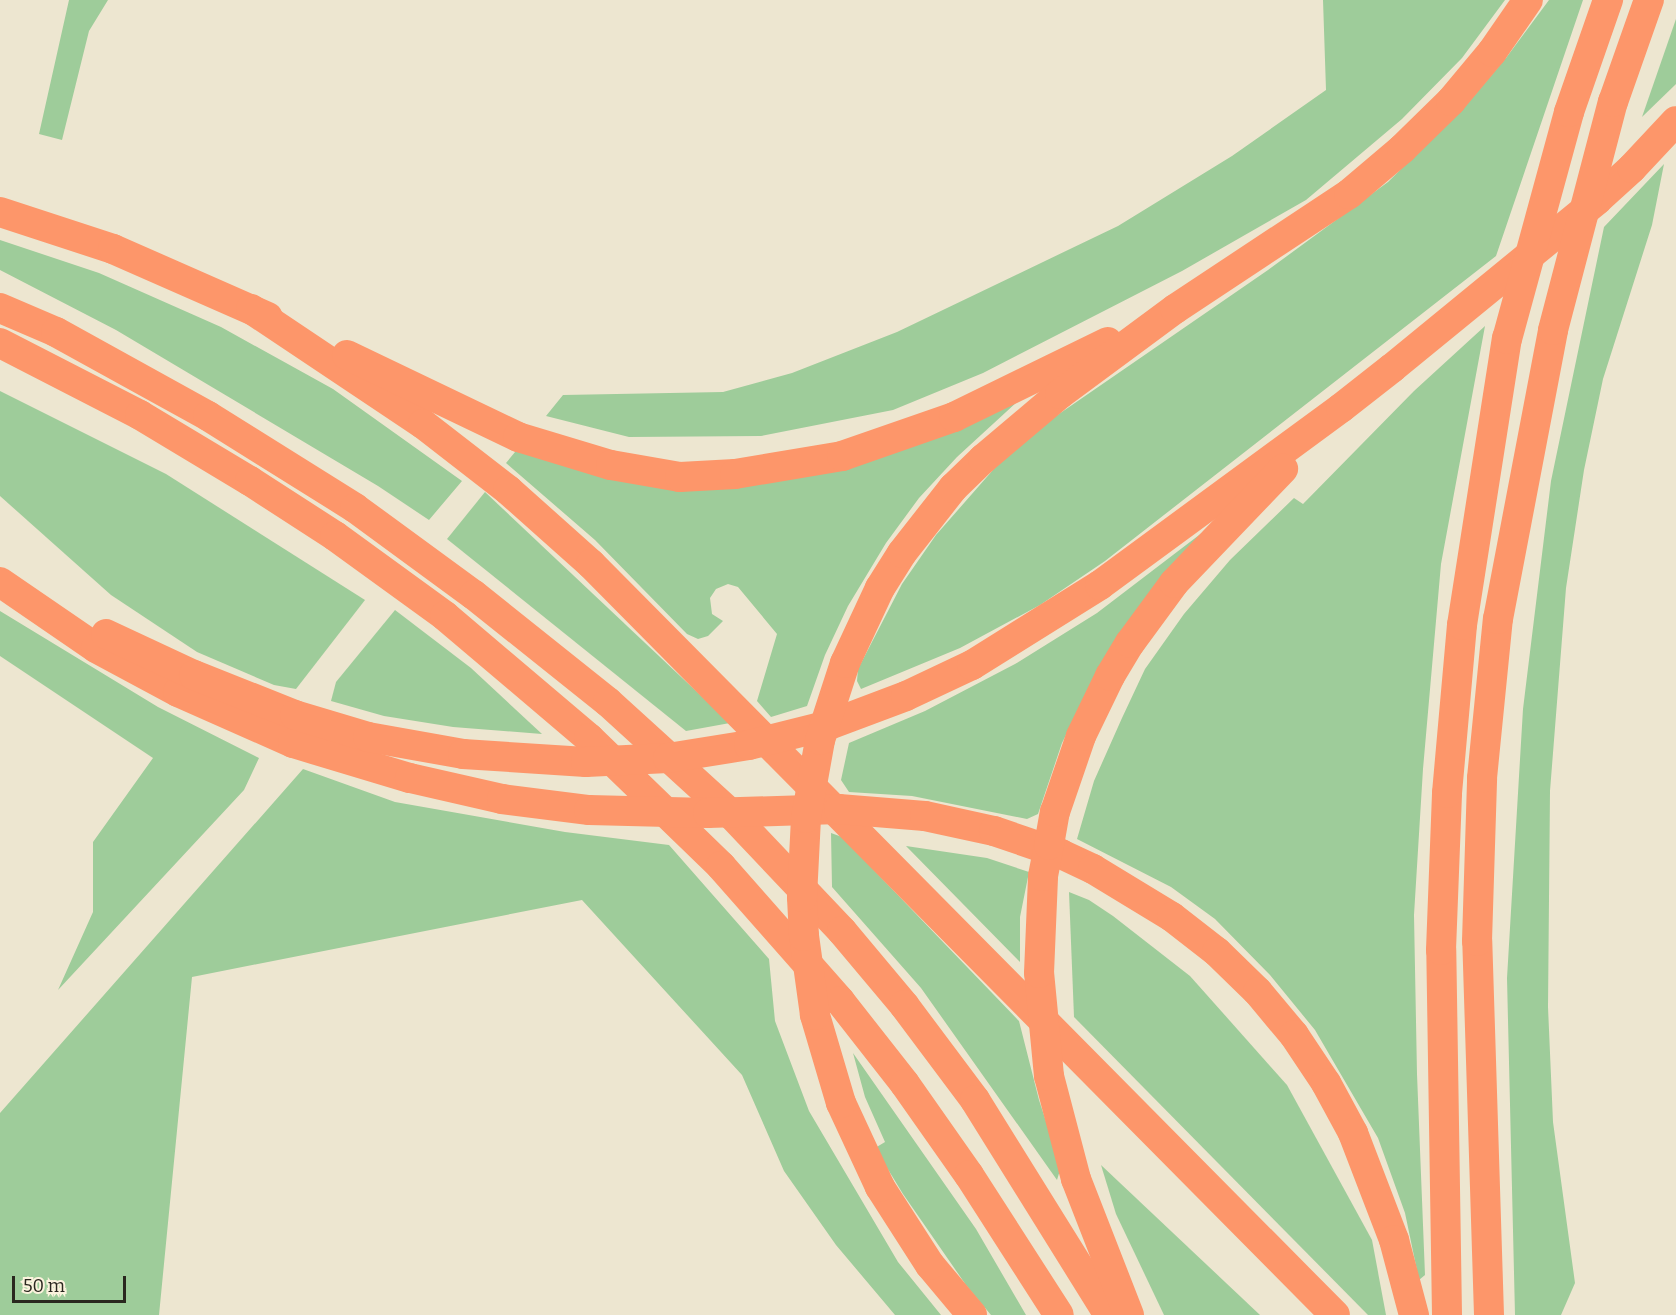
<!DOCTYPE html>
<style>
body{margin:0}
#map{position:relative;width:1676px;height:1315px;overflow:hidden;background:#ede6d0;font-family:Bitter,serif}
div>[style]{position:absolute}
.green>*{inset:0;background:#9ecc9a}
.motorway>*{height:30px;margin:-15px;padding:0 15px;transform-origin:15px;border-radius:15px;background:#fd966a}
span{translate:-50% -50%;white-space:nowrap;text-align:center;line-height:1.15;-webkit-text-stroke:6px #fbf3dd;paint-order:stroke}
.scale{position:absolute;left:12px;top:1276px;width:114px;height:27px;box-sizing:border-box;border:3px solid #2a271f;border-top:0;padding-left:8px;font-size:18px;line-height:21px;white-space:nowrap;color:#2a271f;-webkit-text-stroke:4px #fbf3dd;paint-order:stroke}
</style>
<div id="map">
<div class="green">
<i style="clip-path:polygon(69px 0,108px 0,89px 31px,62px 140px,39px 134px)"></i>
<i style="clip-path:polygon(1323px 0,1505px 0,1462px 58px,1402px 119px,1306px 200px,1182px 271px,983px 373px,893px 410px,761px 436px,629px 437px,546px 416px,563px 395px,723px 392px,792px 373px,897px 332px,1118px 226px,1232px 156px,1326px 90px)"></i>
<i style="clip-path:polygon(1549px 0,1583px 0,1496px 256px,1105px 561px,1040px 605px,960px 648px,861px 689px,857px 681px,858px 669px,902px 584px,936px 535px,1000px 462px,1043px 425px,1268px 270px,1388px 182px,1468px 103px,1506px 58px)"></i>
<i style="clip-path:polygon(1676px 19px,1676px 84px,1642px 117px)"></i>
<i style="clip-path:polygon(1664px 164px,1652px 225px,1603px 379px,1584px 470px,1566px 588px,1550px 791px,1548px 1007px,1553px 1122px,1575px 1283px,1561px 1315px,1515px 1315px,1507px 978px,1523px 709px,1551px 481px,1604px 227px)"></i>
<i style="clip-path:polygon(0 240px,99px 273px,221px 327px,333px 389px,462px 481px,429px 520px,378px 486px,116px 330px,0 270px)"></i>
<i style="clip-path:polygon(1485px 326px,1441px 564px,1423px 769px,1414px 915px,1417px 1074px,1425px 1275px,1419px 1280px,1405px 1213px,1378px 1138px,1315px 1030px,1270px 975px,1215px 919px,1171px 887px,1077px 839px,1094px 781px,1122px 718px,1145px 669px,1184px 614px,1230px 560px,1294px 498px,1303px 504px,1414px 391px)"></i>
<i style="clip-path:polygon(0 391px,166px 474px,365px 600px,296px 689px,274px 685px,197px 652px,111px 595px,0 496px)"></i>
<i style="clip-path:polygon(1018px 401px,957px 457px,919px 498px,886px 543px,848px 606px,825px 655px,807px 706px,771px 717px,757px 701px,777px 634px,738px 587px,728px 584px,716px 589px,710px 598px,712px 614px,723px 621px,708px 636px,698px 639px,687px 634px,595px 540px,506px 463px,520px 446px,672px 483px)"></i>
<i style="clip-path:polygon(485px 492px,730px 723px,686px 731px,447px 539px)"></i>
<i style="clip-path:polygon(1207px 529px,1088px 691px,1062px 743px,1038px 814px,1027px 819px,912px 796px,849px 792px,841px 780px,849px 743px,925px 711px,1015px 664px,1097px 613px)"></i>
<i style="clip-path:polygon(395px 610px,471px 668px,542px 734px,453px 727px,384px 716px,331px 701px,336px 682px)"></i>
<i style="clip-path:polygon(0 611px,158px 707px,259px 758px,244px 790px,58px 990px,93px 912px,93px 842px,153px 758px,0 656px)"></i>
<i style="clip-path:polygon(303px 769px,395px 802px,565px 832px,669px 845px,769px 959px,775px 1021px,809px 1111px,898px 1262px,941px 1315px,895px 1315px,836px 1245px,784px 1171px,742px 1075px,582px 900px,192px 977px,159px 1315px,0 1315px,0 1113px)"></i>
<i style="clip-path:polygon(831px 833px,842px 837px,1019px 1021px,1039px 1100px,1061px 1167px,1057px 1180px,921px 988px,832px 887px)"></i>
<i style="clip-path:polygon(906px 846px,987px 858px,1029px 872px,1020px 917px,1020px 962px)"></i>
<i style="clip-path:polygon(1069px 892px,1089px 900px,1113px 916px,1190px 976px,1287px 1085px,1372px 1240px,1386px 1315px,1368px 1315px,1074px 1017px)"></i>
<i style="clip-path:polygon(853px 1053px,976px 1229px,1026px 1315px,991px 1315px,966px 1285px,903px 1194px,875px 1148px,885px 1142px,865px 1097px)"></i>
<i style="clip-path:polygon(1101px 1165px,1260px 1315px,1164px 1315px,1116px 1214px)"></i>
</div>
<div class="motorway">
<i style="left:0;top:212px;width:119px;rotate:18.1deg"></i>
<i style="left:113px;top:249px;width:169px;rotate:23.7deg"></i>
<i style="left:0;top:308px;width:61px;rotate:23.2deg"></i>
<i style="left:56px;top:332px;width:174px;rotate:28.9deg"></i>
<i style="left:208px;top:416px;width:173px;rotate:32deg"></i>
<i style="left:355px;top:508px;width:147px;rotate:36.2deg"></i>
<i style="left:474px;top:595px;width:171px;rotate:38.6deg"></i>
<i style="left:608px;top:702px;width:168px;rotate:42.3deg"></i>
<i style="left:732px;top:815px;width:160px;rotate:46.5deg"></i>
<i style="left:842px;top:931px;width:97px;rotate:50deg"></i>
<i style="left:904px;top:1005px;width:119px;rotate:53.2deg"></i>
<i style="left:975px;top:1100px;width:253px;rotate:58.1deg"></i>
<i style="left:251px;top:309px;width:207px;rotate:33.8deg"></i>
<i style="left:423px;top:424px;width:108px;rotate:37.8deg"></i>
<i style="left:508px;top:490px;width:111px;rotate:41.7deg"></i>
<i style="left:591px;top:564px;width:1057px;rotate:45.27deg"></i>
<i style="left:0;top:343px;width:157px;rotate:27.2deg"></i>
<i style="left:140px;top:415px;width:128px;rotate:31deg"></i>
<i style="left:250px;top:481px;width:101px;rotate:32.9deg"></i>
<i style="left:335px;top:536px;width:136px;rotate:36deg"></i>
<i style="left:445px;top:616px;width:189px;rotate:40.3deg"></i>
<i style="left:589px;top:738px;width:184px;rotate:44.1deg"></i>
<i style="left:721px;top:866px;width:180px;rotate:48.6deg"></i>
<i style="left:840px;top:1001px;width:105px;rotate:51.9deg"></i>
<i style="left:905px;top:1084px;width:111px;rotate:54.9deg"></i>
<i style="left:969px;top:1175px;width:166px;rotate:57.3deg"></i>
<i style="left:347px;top:355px;width:190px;rotate:25.6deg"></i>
<i style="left:518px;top:437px;width:97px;rotate:16.8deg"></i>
<i style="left:611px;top:465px;width:70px;rotate:9.9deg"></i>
<i style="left:680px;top:477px;width:55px;rotate:-3.1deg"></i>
<i style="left:735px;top:474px;width:109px;rotate:-9.5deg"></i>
<i style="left:842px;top:456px;width:119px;rotate:-19.2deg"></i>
<i style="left:954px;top:417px;width:171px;rotate:-26deg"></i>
<i style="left:0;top:582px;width:116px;rotate:34.5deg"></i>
<i style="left:96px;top:648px;width:93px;rotate:28.2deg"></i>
<i style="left:178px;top:692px;width:126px;rotate:23.9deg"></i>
<i style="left:293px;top:743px;width:122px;rotate:16.7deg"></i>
<i style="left:410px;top:778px;width:94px;rotate:12.9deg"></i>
<i style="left:502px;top:799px;width:88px;rotate:7.2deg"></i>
<i style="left:589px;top:810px;width:119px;rotate:1.4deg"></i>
<i style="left:708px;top:813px;width:131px;rotate:-1.7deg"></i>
<i style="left:839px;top:809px;width:86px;rotate:4.7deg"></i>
<i style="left:925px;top:816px;width:71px;rotate:12.3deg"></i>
<i style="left:994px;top:831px;width:71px;rotate:18.9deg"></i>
<i style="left:1061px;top:854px;width:35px;rotate:25deg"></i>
<i style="left:1093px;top:869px;width:92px;rotate:31.3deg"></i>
<i style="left:1172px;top:917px;width:57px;rotate:37.9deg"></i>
<i style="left:1217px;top:952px;width:57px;rotate:44.3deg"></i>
<i style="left:1258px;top:992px;width:56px;rotate:50.1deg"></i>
<i style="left:1294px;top:1035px;width:58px;rotate:56.3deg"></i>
<i style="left:1326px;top:1083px;width:57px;rotate:61.6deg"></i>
<i style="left:1353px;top:1133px;width:115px;rotate:69deg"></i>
<i style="left:1394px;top:1240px;width:78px;rotate:75.1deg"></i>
<i style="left:106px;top:634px;width:97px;rotate:25deg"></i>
<i style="left:194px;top:675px;width:109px;rotate:21.6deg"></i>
<i style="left:295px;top:715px;width:76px;rotate:16.8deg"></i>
<i style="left:368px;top:737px;width:97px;rotate:10.1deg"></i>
<i style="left:463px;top:754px;width:123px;rotate:3.7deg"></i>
<i style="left:586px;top:762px;width:82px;rotate:-2.8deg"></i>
<i style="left:668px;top:758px;width:82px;rotate:-9.1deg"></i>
<i style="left:749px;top:745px;width:82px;rotate:-14deg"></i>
<i style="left:829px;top:725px;width:82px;rotate:-20.6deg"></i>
<i style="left:906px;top:696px;width:73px;rotate:-25.2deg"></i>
<i style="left:972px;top:665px;width:151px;rotate:-32deg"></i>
<i style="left:1100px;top:585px;width:299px;rotate:-36.3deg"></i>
<i style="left:1341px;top:408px;width:65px;rotate:-38.1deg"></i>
<i style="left:1392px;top:368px;width:265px;rotate:-39.3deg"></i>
<i style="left:1597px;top:200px;width:47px;rotate:-42.4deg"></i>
<i style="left:1632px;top:168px;width:64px;rotate:-46.9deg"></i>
<i style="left:972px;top:1315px;width:65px;rotate:-130deg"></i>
<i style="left:930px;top:1265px;width:93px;rotate:-122.7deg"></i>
<i style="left:880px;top:1187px;width:93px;rotate:-114.9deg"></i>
<i style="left:841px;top:1103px;width:92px;rotate:-106.5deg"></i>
<i style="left:815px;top:1015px;width:80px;rotate:-97.9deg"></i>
<i style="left:804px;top:936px;width:39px;rotate:-93deg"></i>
<i style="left:802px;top:897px;width:79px;rotate:-87.1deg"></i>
<i style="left:806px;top:818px;width:79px;rotate:-79.8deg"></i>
<i style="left:820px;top:740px;width:81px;rotate:-72deg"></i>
<i style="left:845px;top:663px;width:83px;rotate:-65deg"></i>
<i style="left:880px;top:588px;width:41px;rotate:-57.8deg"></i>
<i style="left:902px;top:553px;width:83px;rotate:-51.9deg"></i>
<i style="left:953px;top:488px;width:42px;rotate:-44deg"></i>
<i style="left:983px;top:459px;width:101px;rotate:-40.2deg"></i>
<i style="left:1060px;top:394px;width:143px;rotate:-36.5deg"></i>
<i style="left:1175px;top:309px;width:209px;rotate:-33.5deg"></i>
<i style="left:1349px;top:194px;width:70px;rotate:-40.3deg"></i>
<i style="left:1402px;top:149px;width:69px;rotate:-44.4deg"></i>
<i style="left:1451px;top:101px;width:64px;rotate:-50.1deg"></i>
<i style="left:1492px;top:52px;width:63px;rotate:-55.3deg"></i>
<i style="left:1129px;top:1315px;width:146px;rotate:-111.3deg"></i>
<i style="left:1076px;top:1179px;width:106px;rotate:-104.7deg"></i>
<i style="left:1049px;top:1076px;width:103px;rotate:-95.5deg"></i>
<i style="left:1039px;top:973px;width:97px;rotate:-87.6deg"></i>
<i style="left:1043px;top:876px;width:32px;rotate:-79deg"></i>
<i style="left:1049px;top:845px;width:34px;rotate:-80deg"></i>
<i style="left:1055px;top:812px;width:80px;rotate:-71.1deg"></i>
<i style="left:1081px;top:736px;width:67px;rotate:-64.2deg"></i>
<i style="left:1110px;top:676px;width:39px;rotate:-59deg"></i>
<i style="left:1130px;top:643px;width:74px;rotate:-53.7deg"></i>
<i style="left:1174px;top:583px;width:158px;rotate:-46.3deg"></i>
<i style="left:1447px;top:1315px;width:365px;rotate:-90.9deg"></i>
<i style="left:1441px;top:950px;width:157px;rotate:-87.8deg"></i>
<i style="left:1447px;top:793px;width:169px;rotate:-84.9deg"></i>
<i style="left:1462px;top:625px;width:290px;rotate:-81.1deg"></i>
<i style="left:1507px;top:339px;width:235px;rotate:-74.7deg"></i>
<i style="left:1569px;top:112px;width:119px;rotate:-70.8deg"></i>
<i style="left:1489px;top:1315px;width:374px;rotate:-91.8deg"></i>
<i style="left:1477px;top:941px;width:163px;rotate:-88.2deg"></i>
<i style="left:1482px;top:778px;width:160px;rotate:-84.3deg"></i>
<i style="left:1498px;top:619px;width:294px;rotate:-79.2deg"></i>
<i style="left:1553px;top:330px;width:236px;rotate:-75.3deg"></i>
<i style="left:1613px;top:102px;width:108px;rotate:-70.6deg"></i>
</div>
<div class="scale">50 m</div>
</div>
